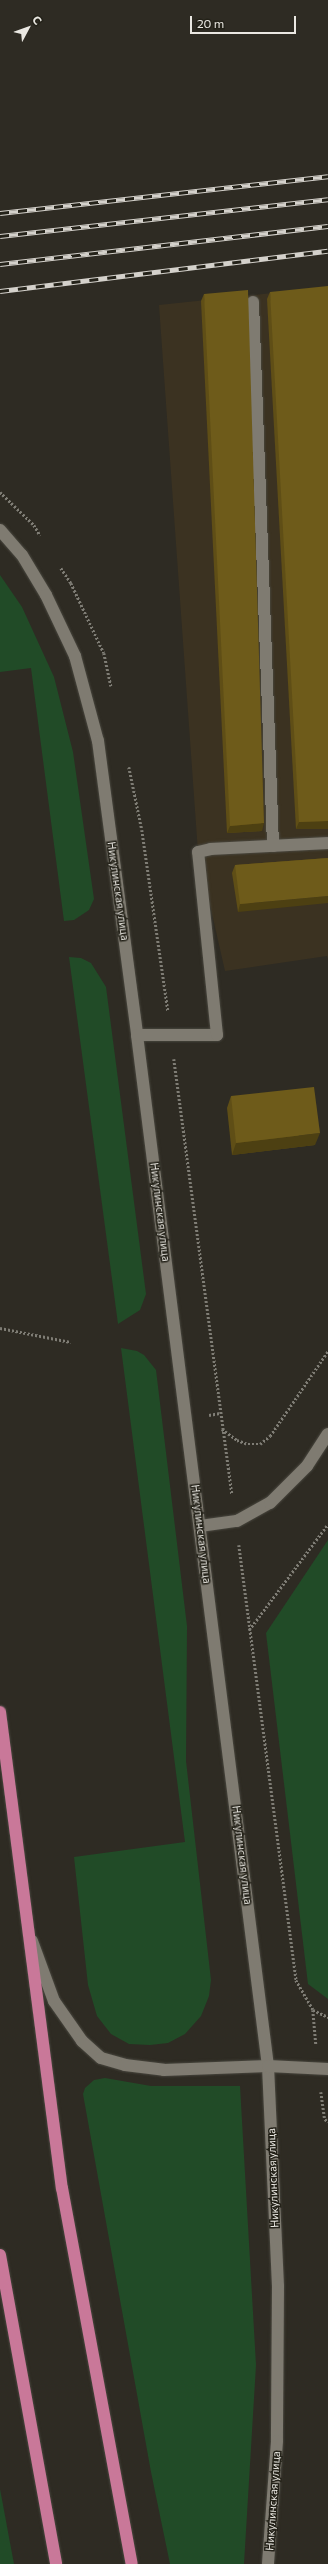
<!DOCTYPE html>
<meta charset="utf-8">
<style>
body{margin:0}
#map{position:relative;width:328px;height:2564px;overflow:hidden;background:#2e2b23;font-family:Commissioner,sans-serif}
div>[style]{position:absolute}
.industrial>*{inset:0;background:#3b3221}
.green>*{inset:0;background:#214b27}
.path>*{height:2.5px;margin-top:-1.25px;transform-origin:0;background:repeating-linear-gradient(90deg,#7f7d75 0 2px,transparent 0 4px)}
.roads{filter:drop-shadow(0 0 1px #49473f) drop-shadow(0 0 1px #49473f)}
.minor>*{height:12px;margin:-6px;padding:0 6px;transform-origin:6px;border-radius:6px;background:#7f7b71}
.major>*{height:12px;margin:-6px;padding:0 6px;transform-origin:6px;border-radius:6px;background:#c97899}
.rail>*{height:4.5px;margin-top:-2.25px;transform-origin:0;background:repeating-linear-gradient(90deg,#242219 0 9px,#d4d1cb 0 18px);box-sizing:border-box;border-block:1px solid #d4d1cb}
.wall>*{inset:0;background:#5f4e16}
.shaded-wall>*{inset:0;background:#4d4012}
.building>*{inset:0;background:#6e5b1a}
span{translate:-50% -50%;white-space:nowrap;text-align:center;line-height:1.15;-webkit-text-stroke:3px #242219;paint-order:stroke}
.street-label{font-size:11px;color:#eae8e2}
.north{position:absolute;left:8px;top:8px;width:40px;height:40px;-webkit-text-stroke:3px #242219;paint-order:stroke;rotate:49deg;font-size:11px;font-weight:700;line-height:16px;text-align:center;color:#eae8e2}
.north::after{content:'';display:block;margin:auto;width:14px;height:18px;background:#eae8e2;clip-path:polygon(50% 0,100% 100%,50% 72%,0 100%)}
.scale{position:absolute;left:190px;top:16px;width:106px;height:18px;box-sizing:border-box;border:2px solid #eae8e2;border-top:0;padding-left:5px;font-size:12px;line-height:14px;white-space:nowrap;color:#eae8e2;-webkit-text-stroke:3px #242219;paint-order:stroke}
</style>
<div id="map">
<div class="industrial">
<i style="clip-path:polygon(328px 287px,328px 959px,327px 956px,225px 971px,198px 852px,159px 305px)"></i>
</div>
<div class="green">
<i style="clip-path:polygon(0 575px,22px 607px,54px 677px,73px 752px,94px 899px,89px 910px,74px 920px,64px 921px,31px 668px,0 672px)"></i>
<i style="clip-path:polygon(69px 957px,81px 958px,91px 963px,106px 987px,146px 1294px,140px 1310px,118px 1324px)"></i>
<i style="clip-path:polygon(121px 1348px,137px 1351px,144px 1355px,156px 1370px,187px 1626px,186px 1761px,211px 1980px,209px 1996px,201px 2016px,185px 2034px,168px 2043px,150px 2045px,129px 2044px,111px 2034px,97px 2016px,88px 1985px,74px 1857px,185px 1842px)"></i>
<i style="clip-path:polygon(328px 1540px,328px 1999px,308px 1984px,266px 1633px)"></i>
<i style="clip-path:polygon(105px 2078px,151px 2086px,240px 2086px,256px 2365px,244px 2564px,170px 2564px,151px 2472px,83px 2094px,85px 2088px,94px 2080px)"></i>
<i style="clip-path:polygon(0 2489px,14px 2564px,0 2564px)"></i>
</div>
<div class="path">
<i style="left:0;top:492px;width:47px;rotate:44.1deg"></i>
<i style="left:34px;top:525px;width:12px;rotate:59deg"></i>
<i style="left:61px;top:568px;width:18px;rotate:56deg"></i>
<i style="left:71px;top:583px;width:77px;rotate:64.8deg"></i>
<i style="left:104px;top:653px;width:34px;rotate:78deg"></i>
<i style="left:129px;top:767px;width:64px;rotate:78.3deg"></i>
<i style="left:142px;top:830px;width:183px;rotate:81.8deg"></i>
<i style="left:174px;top:1059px;width:439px;rotate:82.4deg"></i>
<i style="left:0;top:1328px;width:72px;rotate:11.2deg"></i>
<i style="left:209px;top:1415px;width:11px;rotate:-10deg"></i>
<i style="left:222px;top:1429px;width:19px;rotate:36deg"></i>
<i style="left:237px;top:1440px;width:12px;rotate:20deg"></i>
<i style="left:248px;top:1444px;width:12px"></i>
<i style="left:260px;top:1444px;width:13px;rotate:-39deg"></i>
<i style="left:270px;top:1436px;width:103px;rotate:-55.7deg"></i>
<i style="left:239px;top:1545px;width:439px;rotate:82.5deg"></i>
<i style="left:296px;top:1980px;width:34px;rotate:60deg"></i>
<i style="left:313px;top:2010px;width:34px;rotate:85deg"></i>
<i style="left:249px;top:1630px;width:132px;rotate:-53.3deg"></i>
<i style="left:313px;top:2010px;width:17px;rotate:25deg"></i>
<i style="left:321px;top:2092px;width:27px;rotate:82deg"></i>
<i style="left:325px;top:2119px;width:4px;rotate:45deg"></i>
</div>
<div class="roads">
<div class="minor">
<i style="left:253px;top:302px;width:544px;rotate:87.89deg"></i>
<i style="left:0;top:530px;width:33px;rotate:49deg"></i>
<i style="left:22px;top:555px;width:47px;rotate:59deg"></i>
<i style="left:46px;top:595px;width:68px;rotate:64.6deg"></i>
<i style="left:75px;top:656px;width:88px;rotate:74.9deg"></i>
<i style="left:98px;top:741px;width:297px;rotate:82.4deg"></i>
<i style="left:137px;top:1035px;width:1039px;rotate:82.76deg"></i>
<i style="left:268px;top:2066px;width:220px;rotate:87.4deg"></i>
<i style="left:278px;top:2286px;width:155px;rotate:90.4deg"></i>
<i style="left:277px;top:2441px;width:123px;rotate:94.2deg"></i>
<i style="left:137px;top:1035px;width:80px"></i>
<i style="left:217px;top:1035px;width:184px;rotate:-95.9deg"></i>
<i style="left:198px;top:852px;width:13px;rotate:-13deg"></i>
<i style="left:211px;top:849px;width:117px;rotate:-2.9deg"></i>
<i style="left:200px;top:1526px;width:37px;rotate:-8deg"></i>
<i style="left:237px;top:1521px;width:38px;rotate:-29deg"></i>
<i style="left:270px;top:1503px;width:52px;rotate:-45deg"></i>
<i style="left:307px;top:1466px;width:38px;rotate:-57deg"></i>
<i style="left:32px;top:1941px;width:64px;rotate:69.9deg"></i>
<i style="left:54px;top:2001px;width:49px;rotate:55deg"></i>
<i style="left:82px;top:2041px;width:25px;rotate:42deg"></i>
<i style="left:101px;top:2058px;width:25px;rotate:16deg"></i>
<i style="left:125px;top:2065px;width:39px;rotate:7deg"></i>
<i style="left:164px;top:2070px;width:104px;rotate:-2.2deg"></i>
<i style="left:268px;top:2066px;width:60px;rotate:2.9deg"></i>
</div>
<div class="major">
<i style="left:0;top:1712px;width:480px;rotate:82.6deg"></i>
<i style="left:62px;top:2188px;width:382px;rotate:79.5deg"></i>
<i style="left:0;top:2255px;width:314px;rotate:79.7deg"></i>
</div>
</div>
<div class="rail">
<i style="left:0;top:213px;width:330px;rotate:-6.4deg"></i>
<i style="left:0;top:236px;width:330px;rotate:-6.4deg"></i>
<i style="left:0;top:264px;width:330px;rotate:-6.6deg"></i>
<i style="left:0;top:291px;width:330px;rotate:-7deg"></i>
</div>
<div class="wall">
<i style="clip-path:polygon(270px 292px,328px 829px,296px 829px,267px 299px)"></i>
<i style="clip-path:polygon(204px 294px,262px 831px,227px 833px,201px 301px)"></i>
<i style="clip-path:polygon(328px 858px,238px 912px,232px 873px,235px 865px)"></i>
<i style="clip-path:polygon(231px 1096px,315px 1145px,232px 1155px,227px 1108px)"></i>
</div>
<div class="shaded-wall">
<i style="clip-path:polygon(328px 821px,328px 829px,296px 829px,299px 822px)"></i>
<i style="clip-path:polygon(264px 823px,262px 831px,227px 833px,230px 826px)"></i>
<i style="clip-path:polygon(328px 896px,328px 903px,238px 912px,240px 904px)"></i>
<i style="clip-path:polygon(320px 1133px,315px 1145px,232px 1155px,236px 1143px)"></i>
</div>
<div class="building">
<i style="clip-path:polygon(328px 286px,328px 821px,299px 822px,270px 292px)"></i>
<i style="clip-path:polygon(248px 290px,264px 823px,230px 826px,204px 294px)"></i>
<i style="clip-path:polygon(328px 858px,328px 896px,240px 904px,235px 865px)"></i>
<i style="clip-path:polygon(314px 1087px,320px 1133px,236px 1143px,231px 1096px)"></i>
</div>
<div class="street-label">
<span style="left:118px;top:891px;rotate:82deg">Никулинская улица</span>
<span style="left:160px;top:1212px;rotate:83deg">Никулинская улица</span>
<span style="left:201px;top:1534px;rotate:83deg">Никулинская улица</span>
<span style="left:242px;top:1855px;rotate:83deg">Никулинская улица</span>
<span style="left:273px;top:2178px;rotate:-92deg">Никулинская улица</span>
<span style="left:273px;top:2501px;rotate:-86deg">Никулинская улица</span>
</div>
<div class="north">С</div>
<div class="scale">20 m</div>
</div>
